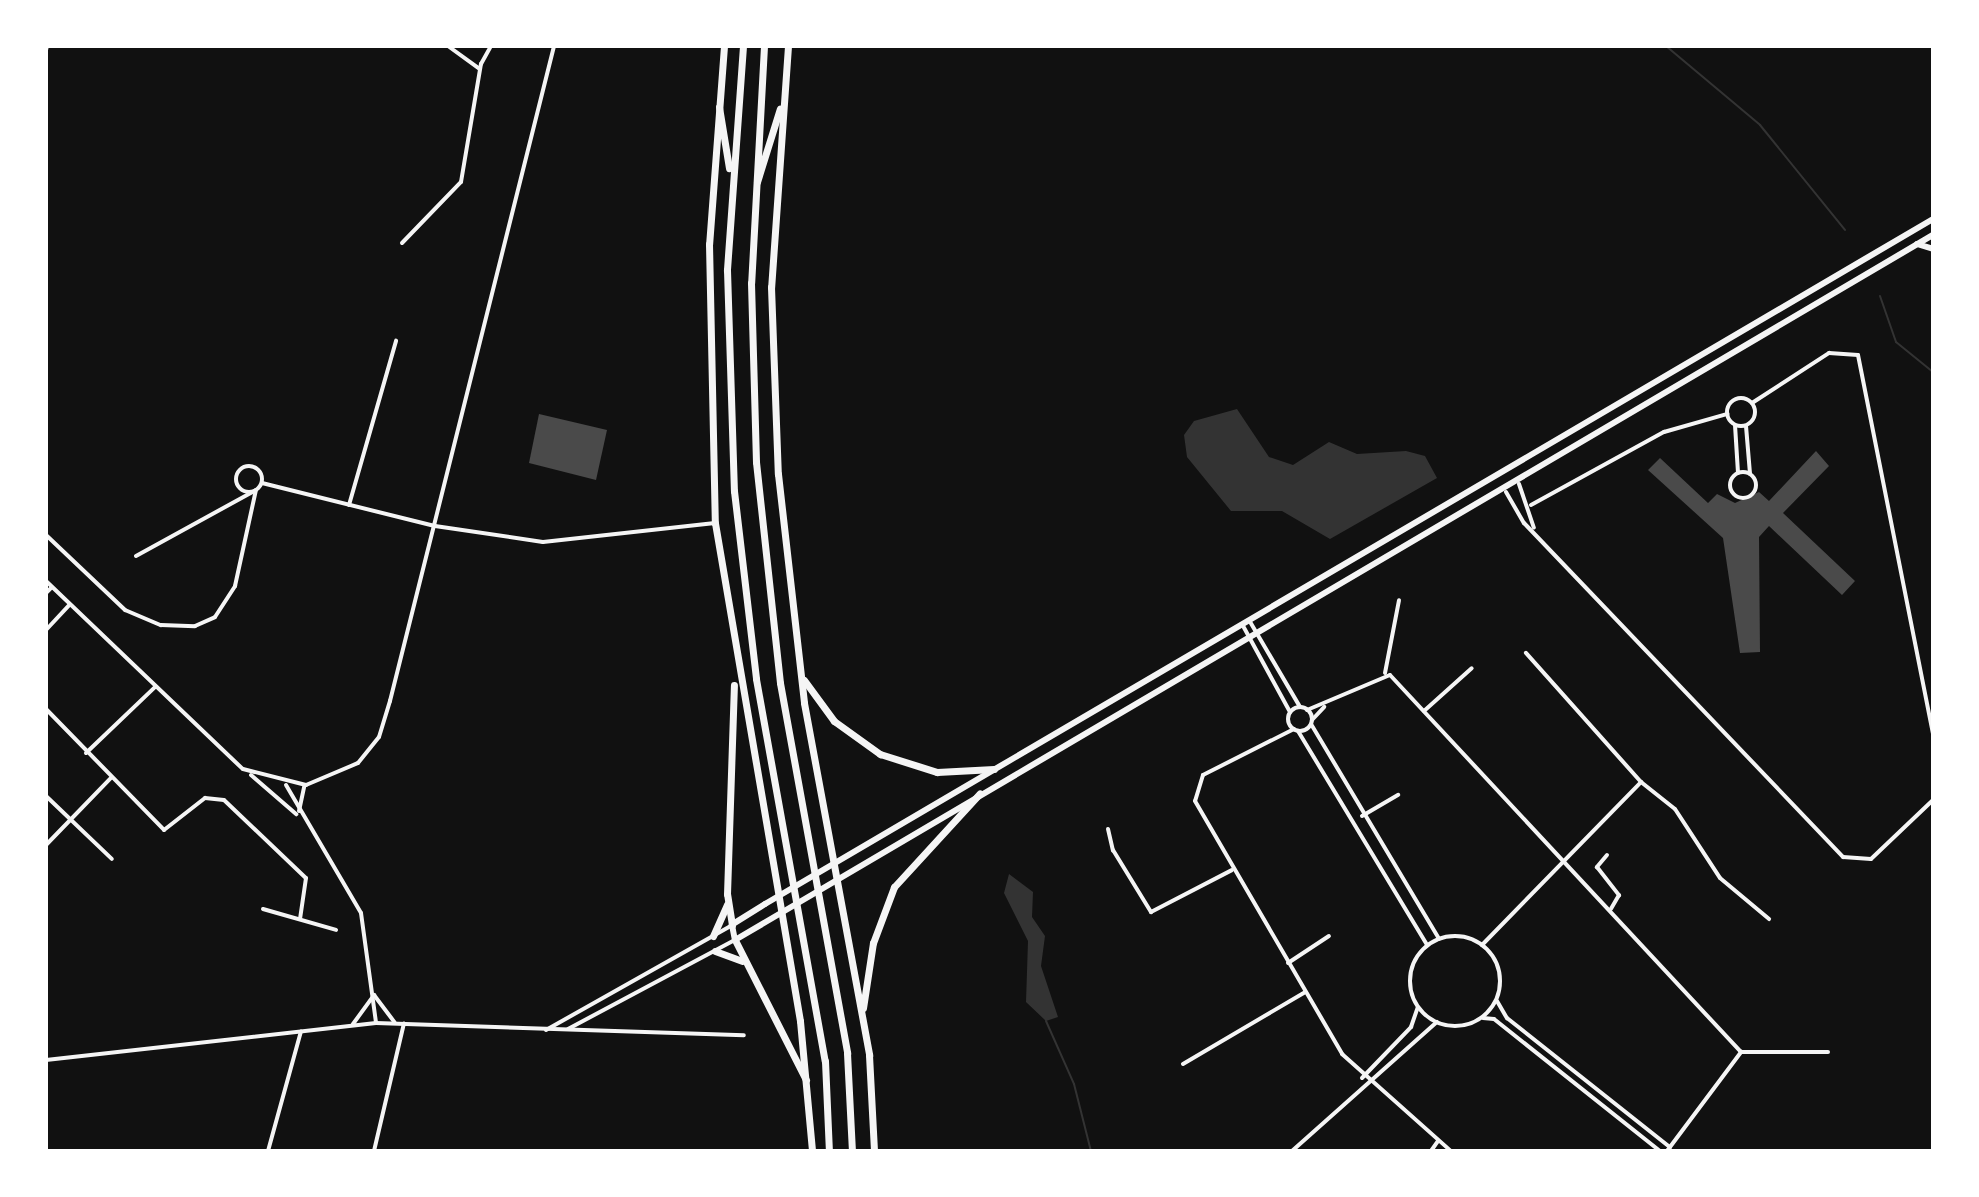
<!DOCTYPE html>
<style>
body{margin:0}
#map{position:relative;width:1979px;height:1197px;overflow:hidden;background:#111;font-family:"Public Sans",sans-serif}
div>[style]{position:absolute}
.water>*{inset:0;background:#333}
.stream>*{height:2px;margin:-1px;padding:0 1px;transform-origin:1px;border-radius:1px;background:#333}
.building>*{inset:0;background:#4a4a4a}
.minor>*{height:4px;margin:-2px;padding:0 2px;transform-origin:2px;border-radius:2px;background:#f5f5f5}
.minor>.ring{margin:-2px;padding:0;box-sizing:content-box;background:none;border:4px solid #f5f5f5;border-radius:50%}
.secondary>*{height:6px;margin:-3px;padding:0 3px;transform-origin:3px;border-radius:3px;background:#f5f5f5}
.trunk>*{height:7px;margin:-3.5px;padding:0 3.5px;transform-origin:3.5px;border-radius:3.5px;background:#f5f5f5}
.motorway>*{height:7px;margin:-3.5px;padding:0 3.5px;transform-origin:3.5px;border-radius:3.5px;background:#f5f5f5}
span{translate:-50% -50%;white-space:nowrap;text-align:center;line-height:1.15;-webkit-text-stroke:6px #fff;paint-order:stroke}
.frame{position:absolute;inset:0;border:48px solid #fff;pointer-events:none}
</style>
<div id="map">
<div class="water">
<i style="clip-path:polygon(1237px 409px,1269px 457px,1293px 465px,1329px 442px,1357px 454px,1406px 451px,1425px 456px,1437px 478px,1330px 539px,1282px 511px,1231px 511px,1187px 457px,1184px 435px,1194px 421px)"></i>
<i style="clip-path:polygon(1009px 874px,1033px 892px,1032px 917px,1045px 936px,1041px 966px,1058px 1017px,1046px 1021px,1026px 1002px,1028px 941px,1004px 893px)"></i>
</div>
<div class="stream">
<i style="left:1666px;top:46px;width:123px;rotate:40deg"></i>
<i style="left:1760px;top:125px;width:135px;rotate:51deg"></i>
<i style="left:1880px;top:296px;width:49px;rotate:70.8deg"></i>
<i style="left:1896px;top:342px;width:48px;rotate:39deg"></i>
<i style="left:1046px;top:1021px;width:69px;rotate:66deg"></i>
<i style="left:1074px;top:1084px;width:69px;rotate:75.8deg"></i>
</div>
<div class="building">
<i style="clip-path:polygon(539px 414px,607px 430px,596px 480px,529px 463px)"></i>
<i style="clip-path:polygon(1816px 451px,1829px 466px,1783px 513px,1855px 581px,1842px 595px,1769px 526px,1759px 537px,1760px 652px,1740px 653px,1723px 538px,1648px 470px,1660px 458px,1708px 503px,1717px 494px,1735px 503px,1759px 492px,1769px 501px)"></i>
</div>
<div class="minor">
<i style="left:448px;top:46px;width:39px;rotate:36deg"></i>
<i style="left:46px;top:50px;width:4px;rotate:-76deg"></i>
<i style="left:402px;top:243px;width:85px;rotate:-46deg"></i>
<i style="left:461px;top:182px;width:120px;rotate:-80.4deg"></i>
<i style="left:481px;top:64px;width:21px;rotate:-61deg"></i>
<i class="ring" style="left:1727px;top:398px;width:24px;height:24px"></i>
<i style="left:1752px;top:403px;width:92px;rotate:-33deg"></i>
<i style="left:1829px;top:353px;width:29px;rotate:4deg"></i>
<i style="left:1858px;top:355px;width:386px;rotate:78.8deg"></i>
<i style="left:1735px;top:425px;width:48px;rotate:86.4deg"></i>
<i style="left:1746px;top:426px;width:48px;rotate:85.2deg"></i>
<i class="ring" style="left:236px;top:466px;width:22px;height:22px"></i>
<i class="ring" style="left:1730px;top:472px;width:22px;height:22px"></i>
<i style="left:262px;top:483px;width:178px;rotate:14deg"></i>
<i style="left:435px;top:526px;width:109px;rotate:8.4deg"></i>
<i style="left:543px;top:542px;width:173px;rotate:-6.3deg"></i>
<i style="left:1519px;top:484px;width:46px;rotate:71.2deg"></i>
<i style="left:1506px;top:492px;width:36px;rotate:60deg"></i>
<i style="left:1524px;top:523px;width:462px;rotate:46.3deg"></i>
<i style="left:1843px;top:857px;width:28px;rotate:4deg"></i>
<i style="left:1871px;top:859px;width:86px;rotate:-43.6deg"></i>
<i style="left:349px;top:505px;width:171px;rotate:-74deg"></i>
<i style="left:1531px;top:505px;width:152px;rotate:-28.8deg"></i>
<i style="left:1664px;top:432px;width:66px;rotate:-15.9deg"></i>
<i style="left:46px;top:535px;width:109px;rotate:43.5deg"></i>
<i style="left:125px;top:610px;width:39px;rotate:23deg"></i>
<i style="left:161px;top:625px;width:34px;rotate:2deg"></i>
<i style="left:195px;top:626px;width:22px;rotate:-24deg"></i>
<i style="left:215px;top:617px;width:37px;rotate:-57deg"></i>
<i style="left:235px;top:586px;width:98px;rotate:-77.7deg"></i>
<i style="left:136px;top:556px;width:135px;rotate:-28.8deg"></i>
<i style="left:46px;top:581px;width:272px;rotate:43.7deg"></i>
<i style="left:243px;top:769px;width:65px;rotate:14.3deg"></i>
<i style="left:306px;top:785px;width:56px;rotate:-22.9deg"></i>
<i style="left:358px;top:763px;width:33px;rotate:-51deg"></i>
<i style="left:379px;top:737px;width:38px;rotate:-73deg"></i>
<i style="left:390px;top:701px;width:675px;rotate:-75.94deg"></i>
<i style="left:46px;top:593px;width:8px;rotate:-45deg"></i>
<i style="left:1249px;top:620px;width:101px;rotate:59.6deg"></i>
<i style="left:1242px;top:624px;width:100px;rotate:61.4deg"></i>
<i style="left:46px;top:630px;width:35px;rotate:-47deg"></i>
<i style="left:1385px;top:673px;width:74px;rotate:-79.1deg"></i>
<i class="ring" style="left:1288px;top:707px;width:20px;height:20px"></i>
<i style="left:46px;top:709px;width:169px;rotate:45.7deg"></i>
<i style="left:164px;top:830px;width:52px;rotate:-38deg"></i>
<i style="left:205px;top:798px;width:19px;rotate:6deg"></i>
<i style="left:224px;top:800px;width:113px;rotate:43.6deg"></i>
<i style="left:306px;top:878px;width:41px;rotate:98.3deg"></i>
<i style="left:1307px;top:710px;width:90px;rotate:-22.9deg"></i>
<i style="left:1390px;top:675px;width:515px;rotate:47.05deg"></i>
<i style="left:1424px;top:711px;width:64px;rotate:-41.9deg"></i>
<i style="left:1312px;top:720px;width:18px;rotate:-47deg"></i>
<i style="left:1311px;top:724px;width:250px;rotate:59.2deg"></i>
<i style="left:1294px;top:729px;width:102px;rotate:153.2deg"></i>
<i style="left:1203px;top:775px;width:27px;rotate:107deg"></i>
<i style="left:1195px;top:801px;width:293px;rotate:59.8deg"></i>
<i style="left:1342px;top:1054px;width:146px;rotate:41.7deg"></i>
<i style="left:1298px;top:731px;width:250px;rotate:58.9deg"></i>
<i style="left:86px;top:753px;width:95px;rotate:-43.7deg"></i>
<i style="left:251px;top:775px;width:60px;rotate:40.9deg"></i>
<i style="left:1641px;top:782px;width:43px;rotate:38.5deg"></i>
<i style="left:1675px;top:809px;width:82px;rotate:56.9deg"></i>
<i style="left:1720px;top:878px;width:64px;rotate:39.9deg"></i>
<i style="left:286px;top:785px;width:148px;rotate:59.6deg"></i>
<i style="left:361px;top:913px;width:111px;rotate:82.2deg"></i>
<i style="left:46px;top:796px;width:91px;rotate:43.7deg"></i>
<i style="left:299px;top:811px;width:25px;rotate:-78deg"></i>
<i style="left:1362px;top:816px;width:42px;rotate:-30.3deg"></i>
<i style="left:1108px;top:829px;width:22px;rotate:77deg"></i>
<i style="left:1113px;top:850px;width:73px;rotate:58.5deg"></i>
<i style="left:1151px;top:912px;width:91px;rotate:-27.4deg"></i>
<i style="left:46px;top:845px;width:93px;rotate:-45.9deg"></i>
<i style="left:1607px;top:855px;width:16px;rotate:130deg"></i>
<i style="left:1597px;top:867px;width:36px;rotate:52deg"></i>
<i style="left:1619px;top:895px;width:16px;rotate:120deg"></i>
<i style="left:263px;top:909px;width:76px;rotate:16deg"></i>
<i class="ring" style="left:1410px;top:936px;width:86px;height:86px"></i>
<i style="left:1482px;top:945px;width:228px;rotate:-45.7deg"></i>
<i style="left:1641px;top:782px;width:173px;rotate:-131.7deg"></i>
<i style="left:1288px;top:963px;width:49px;rotate:-33.4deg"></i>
<i style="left:1497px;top:1001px;width:20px;rotate:60deg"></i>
<i style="left:1507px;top:1018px;width:208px;rotate:38.4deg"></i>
<i style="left:1483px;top:1018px;width:11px;rotate:5deg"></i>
<i style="left:1494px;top:1019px;width:212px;rotate:38.5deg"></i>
<i style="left:353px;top:1024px;width:36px;rotate:-54deg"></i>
<i style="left:374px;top:995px;width:34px;rotate:53deg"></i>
<i style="left:568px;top:1029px;width:189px;rotate:-28.1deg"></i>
<i style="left:546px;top:1030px;width:214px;rotate:-29.4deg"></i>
<i style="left:46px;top:1060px;width:332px;rotate:-6.4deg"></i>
<i style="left:376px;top:1023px;width:368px;rotate:1.9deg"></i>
<i style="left:1183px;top:1064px;width:142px;rotate:-30.5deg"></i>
<i style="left:1362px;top:1078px;width:71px;rotate:-46.1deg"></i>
<i style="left:1411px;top:1027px;width:21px;rotate:-71deg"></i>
<i style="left:268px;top:1151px;width:124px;rotate:-74.6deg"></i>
<i style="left:374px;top:1151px;width:131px;rotate:-76.8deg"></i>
<i style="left:1292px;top:1151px;width:194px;rotate:-41.7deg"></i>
<i style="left:1431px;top:1151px;width:12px;rotate:-55deg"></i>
<i style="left:1667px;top:1151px;width:124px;rotate:-53.2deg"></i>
<i style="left:1741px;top:1052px;width:87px"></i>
</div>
<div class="secondary">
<i style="left:1933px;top:219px;width:1354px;rotate:149.61deg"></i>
<i style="left:765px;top:904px;width:39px;rotate:148deg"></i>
<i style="left:732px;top:925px;width:15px;rotate:79deg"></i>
<i style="left:735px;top:940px;width:1390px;rotate:-30.48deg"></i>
<i style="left:1917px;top:244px;width:17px;rotate:17deg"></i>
</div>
<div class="trunk">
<i style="left:724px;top:46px;width:199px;rotate:94.3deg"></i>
<i style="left:709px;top:244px;width:279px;rotate:88.8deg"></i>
<i style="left:715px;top:523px;width:505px;rotate:80.31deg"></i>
<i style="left:800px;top:1021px;width:131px;rotate:84.7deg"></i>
<i style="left:788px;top:46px;width:242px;rotate:94deg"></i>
<i style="left:771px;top:287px;width:187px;rotate:87.9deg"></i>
<i style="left:778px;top:474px;width:230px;rotate:83.5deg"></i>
<i style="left:804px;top:703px;width:358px;rotate:79.5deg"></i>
<i style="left:869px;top:1055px;width:96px;rotate:87deg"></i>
<i style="left:804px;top:680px;width:51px;rotate:53.8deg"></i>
<i style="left:834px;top:721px;width:57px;rotate:35.7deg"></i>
<i style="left:880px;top:754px;width:60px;rotate:17.5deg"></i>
<i style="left:937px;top:772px;width:57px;rotate:-3deg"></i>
<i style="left:732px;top:925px;width:31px;rotate:-99deg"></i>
<i style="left:727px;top:894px;width:209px;rotate:-88.1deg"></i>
<i style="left:713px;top:936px;width:35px;rotate:-66deg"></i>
<i style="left:735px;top:940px;width:157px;rotate:63.1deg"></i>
<i style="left:715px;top:951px;width:29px;rotate:20deg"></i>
<i style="left:863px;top:1008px;width:66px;rotate:-81.3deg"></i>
<i style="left:873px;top:943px;width:60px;rotate:-69.4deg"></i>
<i style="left:894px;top:887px;width:127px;rotate:-47.5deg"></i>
</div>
<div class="motorway">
<i style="left:743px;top:46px;width:225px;rotate:94.1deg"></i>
<i style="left:727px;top:270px;width:221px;rotate:88.2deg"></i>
<i style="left:734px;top:491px;width:189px;rotate:83.3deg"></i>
<i style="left:756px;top:679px;width:388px;rotate:79.8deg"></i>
<i style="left:825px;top:1061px;width:90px;rotate:87.5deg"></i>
<i style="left:764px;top:46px;width:237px;rotate:93.1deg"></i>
<i style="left:751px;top:283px;width:179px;rotate:88.4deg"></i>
<i style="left:756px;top:462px;width:222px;rotate:83.8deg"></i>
<i style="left:780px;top:683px;width:376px;rotate:79.7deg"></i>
<i style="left:847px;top:1053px;width:98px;rotate:87.1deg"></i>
<i style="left:719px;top:107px;width:62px;rotate:80.7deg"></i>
<i style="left:757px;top:182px;width:77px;rotate:-72.7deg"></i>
</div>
<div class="frame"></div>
</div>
